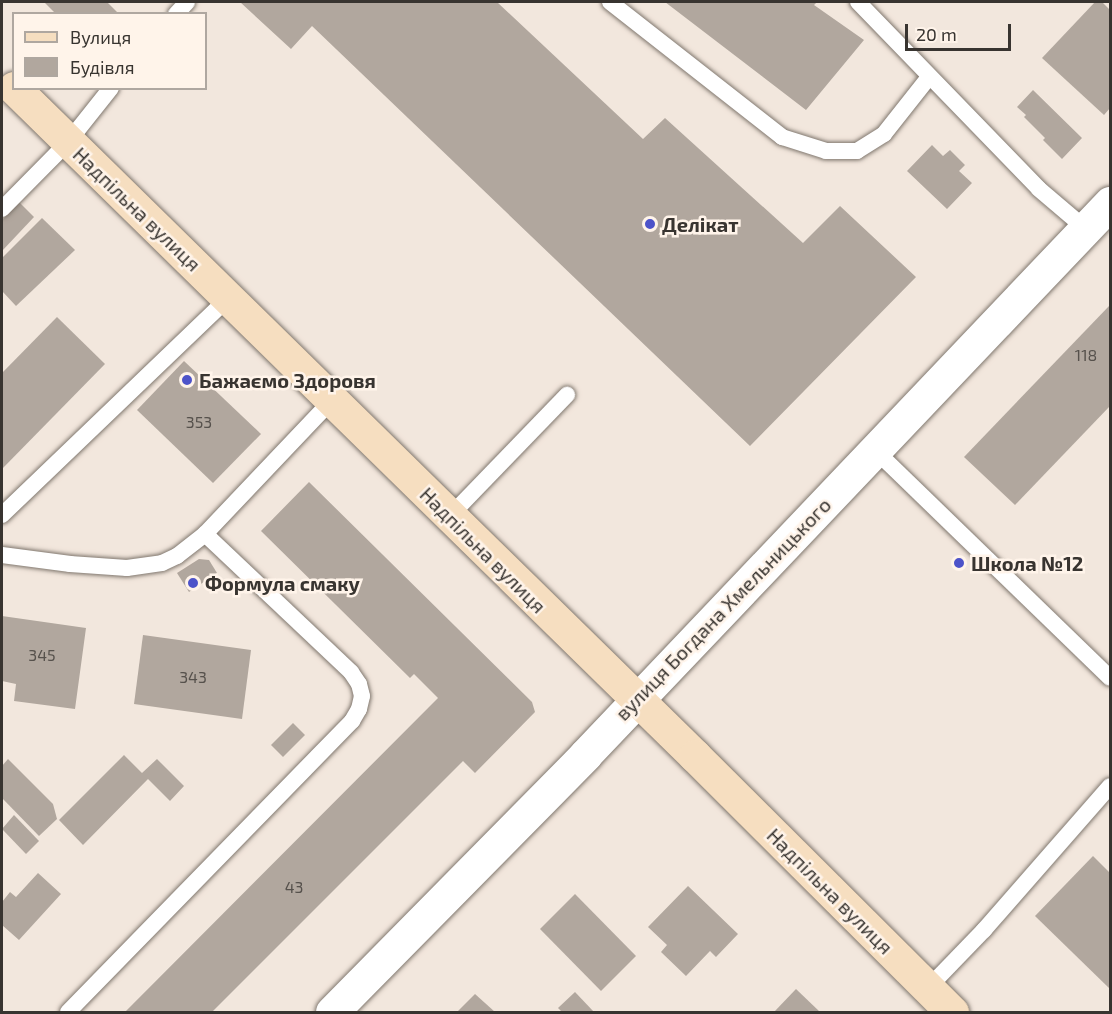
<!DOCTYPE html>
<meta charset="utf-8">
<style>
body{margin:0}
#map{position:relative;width:1112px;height:1014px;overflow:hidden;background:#f2e7dd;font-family:"Exo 2",sans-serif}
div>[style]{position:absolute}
.building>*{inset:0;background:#b1a79e}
.roads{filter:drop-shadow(0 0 2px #80776e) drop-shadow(0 0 2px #80776e)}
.service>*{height:16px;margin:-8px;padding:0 8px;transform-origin:8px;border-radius:8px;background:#fff}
.minor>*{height:33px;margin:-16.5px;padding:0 16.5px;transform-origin:16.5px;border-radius:16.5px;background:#fff}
.secondary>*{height:33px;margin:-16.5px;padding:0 16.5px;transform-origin:16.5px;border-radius:16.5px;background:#f6dec0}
.dots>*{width:16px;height:16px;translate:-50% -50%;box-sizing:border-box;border:3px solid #fff4ea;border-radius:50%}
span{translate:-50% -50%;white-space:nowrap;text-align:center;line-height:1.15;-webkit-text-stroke:5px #fff4ea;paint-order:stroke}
.number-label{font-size:16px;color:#56514c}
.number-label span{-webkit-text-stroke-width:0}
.street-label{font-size:20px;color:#383430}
.poi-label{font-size:20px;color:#383430;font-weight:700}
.left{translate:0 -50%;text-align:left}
.frame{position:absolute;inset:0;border:3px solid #383430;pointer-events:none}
.legend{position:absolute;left:12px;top:12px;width:195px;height:78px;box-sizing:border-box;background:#fff4ea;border:2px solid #afa7a0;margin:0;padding:8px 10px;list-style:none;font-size:18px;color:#383430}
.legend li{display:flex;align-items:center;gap:12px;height:30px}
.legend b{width:30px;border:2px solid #afa7a0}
.scale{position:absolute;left:905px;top:24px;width:106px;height:27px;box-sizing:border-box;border:3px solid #383430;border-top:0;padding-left:8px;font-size:18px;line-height:21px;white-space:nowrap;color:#383430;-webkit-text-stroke:4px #fff4ea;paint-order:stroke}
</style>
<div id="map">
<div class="building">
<i style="clip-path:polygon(44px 2px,107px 2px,119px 14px,56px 14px)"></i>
<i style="clip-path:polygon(240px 2px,497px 2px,643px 139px,665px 118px,803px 243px,840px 206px,916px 277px,750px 446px,312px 26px,291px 49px)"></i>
<i style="clip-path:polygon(665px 2px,817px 2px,814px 5px,864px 40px,806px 110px)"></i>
<i style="clip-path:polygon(1095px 2px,1102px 2px,1110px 10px,1110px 108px,1104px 115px,1042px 58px)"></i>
<i style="clip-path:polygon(1033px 90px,1082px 138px,1062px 159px,1043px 140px,1045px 138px,1024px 117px,1026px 115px,1017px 107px)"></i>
<i style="clip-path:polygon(932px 145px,943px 156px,950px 150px,965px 165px,959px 171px,972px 183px,947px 209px,907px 171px)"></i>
<i style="clip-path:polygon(19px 202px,34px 217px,2px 251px,2px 220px)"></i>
<i style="clip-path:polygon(42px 218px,75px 250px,16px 306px,2px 291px,2px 258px)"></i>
<i style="clip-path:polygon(1110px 305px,1110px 406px,1015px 505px,964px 457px)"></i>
<i style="clip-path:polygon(57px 317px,105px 364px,2px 469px,2px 373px)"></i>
<i style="clip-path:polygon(184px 361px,261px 434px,213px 483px,137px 410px)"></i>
<i style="clip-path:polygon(309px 482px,532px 702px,535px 712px,475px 773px,463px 761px,212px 1012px,125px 1012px,438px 698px,414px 674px,410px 678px,261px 531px)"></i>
<i style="clip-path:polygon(199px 559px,209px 560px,217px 573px,189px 592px,177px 573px)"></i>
<i style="clip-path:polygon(2px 616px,86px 628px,75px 709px,14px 701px,16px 684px,2px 681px)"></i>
<i style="clip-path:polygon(143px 635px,251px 650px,242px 719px,134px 704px)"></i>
<i style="clip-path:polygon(293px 723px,305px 735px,283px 757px,271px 745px)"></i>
<i style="clip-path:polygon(124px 755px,142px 773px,157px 759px,184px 786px,170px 801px,148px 779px,83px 845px,59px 820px)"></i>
<i style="clip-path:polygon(8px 759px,53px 804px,57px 819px,39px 836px,2px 798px,2px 766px)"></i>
<i style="clip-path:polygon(14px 815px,39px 841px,26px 854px,2px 829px)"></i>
<i style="clip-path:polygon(1093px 856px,1110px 873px,1110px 989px,1035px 916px)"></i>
<i style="clip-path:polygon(38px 873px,61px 894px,19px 940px,2px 925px,2px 902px,10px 892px,16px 897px)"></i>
<i style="clip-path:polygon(688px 886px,738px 934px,716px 957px,710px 951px,686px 976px,661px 952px,667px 945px,648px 927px)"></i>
<i style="clip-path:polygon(575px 894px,636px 956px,601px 991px,540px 929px)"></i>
<i style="clip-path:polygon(796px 989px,820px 1012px,774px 1012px)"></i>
<i style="clip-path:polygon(575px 992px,594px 1012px,562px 1012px,558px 1008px)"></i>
<i style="clip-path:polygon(475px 994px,495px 1012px,457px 1012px)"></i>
</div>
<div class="roads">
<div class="service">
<i style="left:610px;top:2px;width:219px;rotate:38.1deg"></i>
<i style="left:782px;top:137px;width:46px;rotate:17.7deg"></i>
<i style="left:826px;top:151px;width:31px"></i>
<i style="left:857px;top:151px;width:32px;rotate:-32deg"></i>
<i style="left:884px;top:134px;width:73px;rotate:-51.7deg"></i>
<i style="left:858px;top:2px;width:260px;rotate:45.9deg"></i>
<i style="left:1039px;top:189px;width:62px;rotate:40.4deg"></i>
<i style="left:176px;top:14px;width:16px;rotate:-47deg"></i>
<i style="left:2px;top:209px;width:94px;rotate:-45.4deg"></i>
<i style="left:68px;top:142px;width:69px;rotate:-51.5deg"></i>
<i style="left:875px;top:450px;width:327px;rotate:44.1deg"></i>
<i style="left:2px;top:515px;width:313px;rotate:-43.8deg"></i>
<i style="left:449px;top:517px;width:170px;rotate:-46deg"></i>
<i style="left:2px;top:555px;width:69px;rotate:7.5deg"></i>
<i style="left:70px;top:564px;width:57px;rotate:4deg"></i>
<i style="left:127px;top:568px;width:35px;rotate:-8deg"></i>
<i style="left:162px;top:563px;width:17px;rotate:-25deg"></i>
<i style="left:177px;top:556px;width:36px;rotate:-38deg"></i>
<i style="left:205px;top:534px;width:183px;rotate:-46.5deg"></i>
<i style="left:927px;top:989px;width:82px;rotate:-46deg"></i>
<i style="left:984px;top:930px;width:191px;rotate:-48.8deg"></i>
<i style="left:68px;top:1012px;width:407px;rotate:-45.7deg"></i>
<i style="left:352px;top:721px;width:14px;rotate:-60deg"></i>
<i style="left:359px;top:709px;width:13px;rotate:-77deg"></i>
<i style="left:362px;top:696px;width:12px;rotate:-104deg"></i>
<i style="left:359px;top:684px;width:14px;rotate:-124deg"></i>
<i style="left:351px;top:672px;width:201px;rotate:-136.6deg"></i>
</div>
<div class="minor">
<i style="left:332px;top:1012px;width:361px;rotate:-45.4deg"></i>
<i style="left:585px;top:755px;width:762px;rotate:-46.44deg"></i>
</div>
<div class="secondary">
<i style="left:14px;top:88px;width:954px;rotate:44.45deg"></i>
<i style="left:695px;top:756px;width:363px;rotate:44.9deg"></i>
</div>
</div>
<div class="dots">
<i style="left:650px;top:224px;background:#4d53c9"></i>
<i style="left:187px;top:380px;background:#4d53c9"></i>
<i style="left:959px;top:563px;background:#4d53c9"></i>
<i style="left:193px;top:583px;background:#4d53c9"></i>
</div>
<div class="number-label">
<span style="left:1086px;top:355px">118</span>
<span style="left:199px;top:422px">353</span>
<span style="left:42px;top:655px">345</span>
<span style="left:193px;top:677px">343</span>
<span style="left:294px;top:887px">43</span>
</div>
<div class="street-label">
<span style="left:137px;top:209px;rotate:44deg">Надпільна вулиця</span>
<span style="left:483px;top:550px;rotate:45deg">Надпільна вулиця</span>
<span style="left:723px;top:609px;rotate:-46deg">вулиця Богдана Хмельницького</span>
<span style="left:830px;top:891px;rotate:45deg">Надпільна вулиця</span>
</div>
<div class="poi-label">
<span class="left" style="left:662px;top:224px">Делікат</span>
<span class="left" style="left:199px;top:380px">Бажаємо Здоровя</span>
<span class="left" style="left:971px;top:563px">Школа №12</span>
<span class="left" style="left:205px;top:583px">Формула смаку</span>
</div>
<div class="frame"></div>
<ul class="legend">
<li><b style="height:8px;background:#f6dec0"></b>Вулиця</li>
<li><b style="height:16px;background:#b1a79e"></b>Будівля</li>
</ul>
<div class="scale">20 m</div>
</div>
